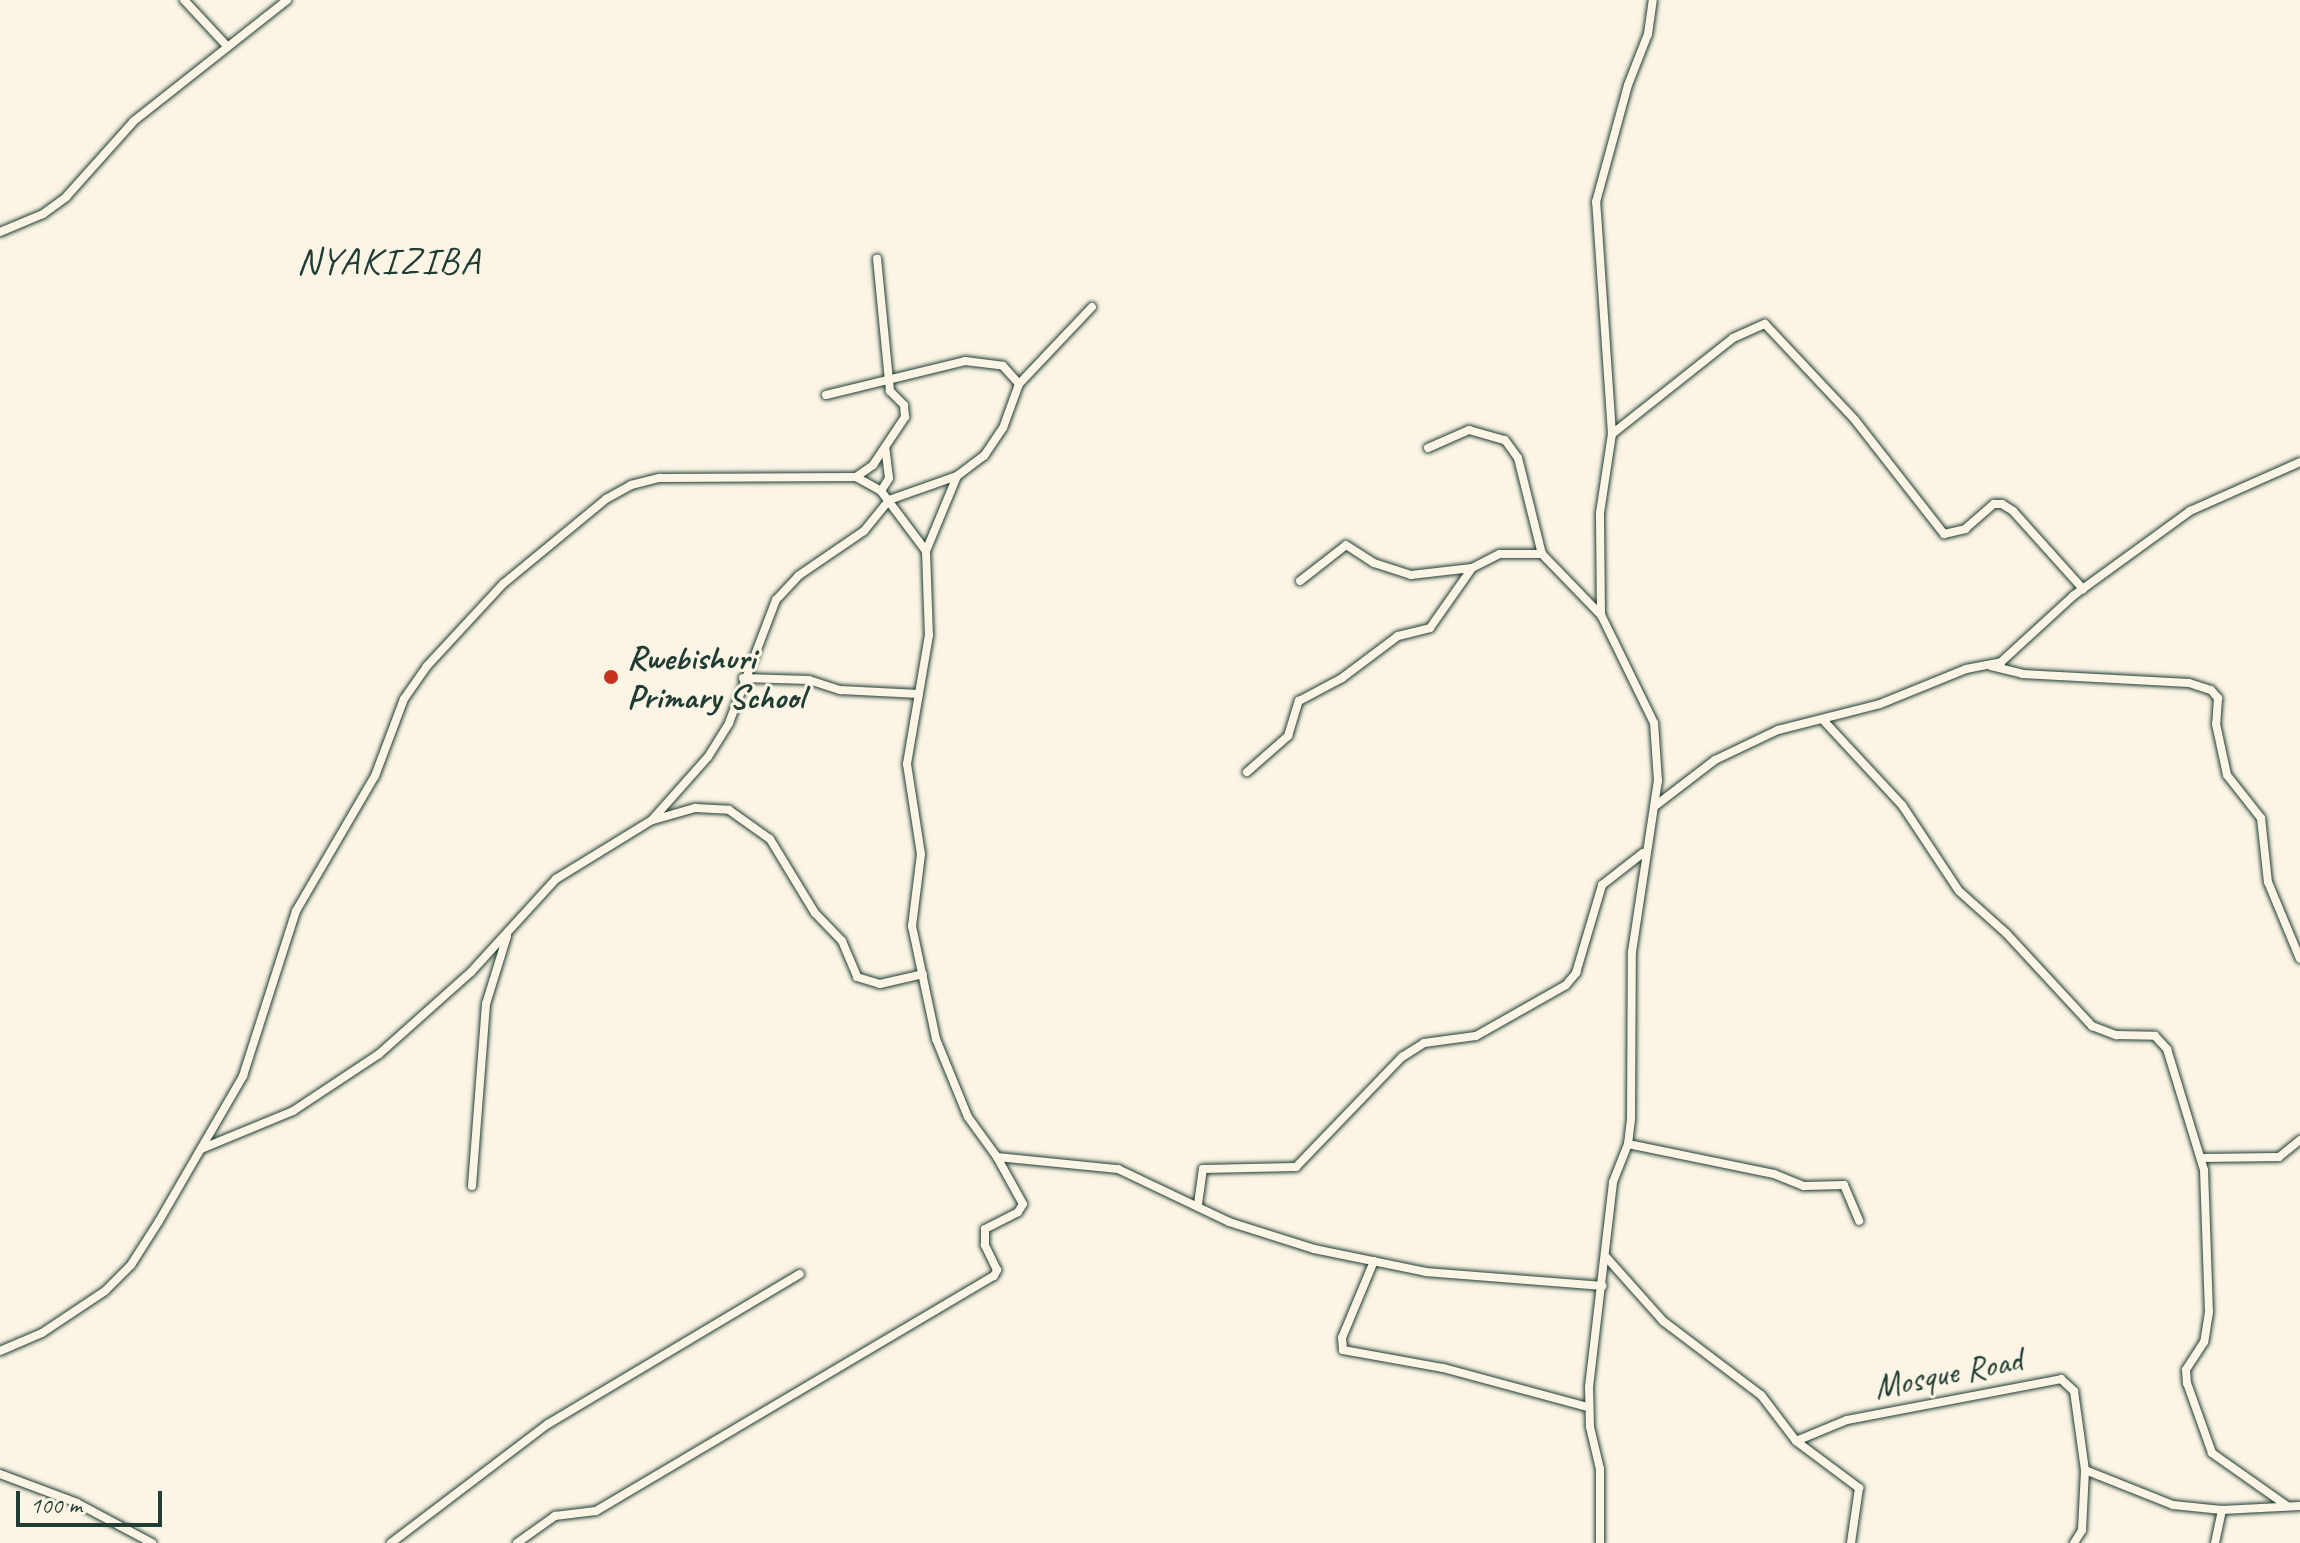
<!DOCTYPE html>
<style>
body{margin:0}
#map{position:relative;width:2300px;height:1543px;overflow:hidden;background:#fcf5e5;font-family:Caveat,sans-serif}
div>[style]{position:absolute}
.roads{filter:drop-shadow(0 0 2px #1f3d34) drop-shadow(0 0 2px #1f3d34)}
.minor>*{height:8px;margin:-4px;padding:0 4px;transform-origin:4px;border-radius:4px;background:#fcf5e5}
.dots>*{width:22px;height:22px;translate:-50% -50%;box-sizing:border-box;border:4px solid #fcf5e5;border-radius:50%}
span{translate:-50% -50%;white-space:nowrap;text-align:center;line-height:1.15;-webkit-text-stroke:6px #fcf5e5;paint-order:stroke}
.poi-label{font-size:34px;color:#1f3d34;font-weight:700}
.left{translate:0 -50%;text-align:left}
.street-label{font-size:34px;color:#1f3d34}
.quarter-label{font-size:38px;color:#1f3d34;letter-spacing:2px}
.scale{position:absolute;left:16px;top:1491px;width:146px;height:36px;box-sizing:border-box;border:4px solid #1f3d34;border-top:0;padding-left:10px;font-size:24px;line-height:28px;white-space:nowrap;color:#1f3d34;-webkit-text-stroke:6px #fcf5e5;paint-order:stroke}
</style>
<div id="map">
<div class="roads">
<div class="minor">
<i style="left:184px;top:0;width:60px;rotate:47deg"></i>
<i style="left:0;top:232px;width:47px;rotate:-22.7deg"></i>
<i style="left:43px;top:214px;width:29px;rotate:-36deg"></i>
<i style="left:66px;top:197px;width:102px;rotate:-48.2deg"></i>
<i style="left:134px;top:121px;width:195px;rotate:-38.3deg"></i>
<i style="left:826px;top:395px;width:143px;rotate:-13.7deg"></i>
<i style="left:965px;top:361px;width:38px;rotate:7deg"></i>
<i style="left:1003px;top:366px;width:24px;rotate:48deg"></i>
<i style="left:1612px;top:434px;width:154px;rotate:-38.4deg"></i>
<i style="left:1733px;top:338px;width:35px;rotate:-24deg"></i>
<i style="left:1765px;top:324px;width:132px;rotate:46.8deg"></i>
<i style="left:1855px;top:420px;width:145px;rotate:52deg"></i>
<i style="left:1944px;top:534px;width:22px;rotate:-13deg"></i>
<i style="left:1965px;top:529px;width:38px;rotate:-41deg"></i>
<i style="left:1994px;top:504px;width:8px"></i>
<i style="left:2002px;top:504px;width:13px;rotate:32deg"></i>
<i style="left:2013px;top:511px;width:105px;rotate:48.1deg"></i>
<i style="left:1428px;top:448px;width:45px;rotate:-23.7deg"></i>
<i style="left:1469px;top:430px;width:37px;rotate:16deg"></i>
<i style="left:1505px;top:440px;width:22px;rotate:54deg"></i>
<i style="left:1518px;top:458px;width:99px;rotate:76deg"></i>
<i style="left:1542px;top:554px;width:85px;rotate:46deg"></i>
<i style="left:856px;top:477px;width:21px;rotate:-35deg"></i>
<i style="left:873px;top:465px;width:58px;rotate:-56.3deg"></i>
<i style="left:905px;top:417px;width:12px;rotate:-95deg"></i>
<i style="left:904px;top:405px;width:20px;rotate:-135deg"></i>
<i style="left:890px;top:391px;width:133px;rotate:-95.6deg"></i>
<i style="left:881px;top:491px;width:15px;rotate:-58deg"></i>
<i style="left:889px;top:478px;width:31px;rotate:-97deg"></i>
<i style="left:926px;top:551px;width:81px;rotate:-67.5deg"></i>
<i style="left:1300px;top:581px;width:58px;rotate:-38deg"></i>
<i style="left:1346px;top:545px;width:33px;rotate:33deg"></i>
<i style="left:1374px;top:563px;width:39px;rotate:18deg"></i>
<i style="left:1411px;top:575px;width:61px;rotate:-6.5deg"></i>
<i style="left:1991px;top:666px;width:32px;rotate:14deg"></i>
<i style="left:2022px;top:674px;width:167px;rotate:3.1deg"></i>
<i style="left:2189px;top:683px;width:23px;rotate:18deg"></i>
<i style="left:2211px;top:690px;width:11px;rotate:49deg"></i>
<i style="left:2218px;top:698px;width:26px;rotate:94deg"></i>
<i style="left:2216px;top:724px;width:52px;rotate:77.8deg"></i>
<i style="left:2227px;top:775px;width:55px;rotate:51.7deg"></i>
<i style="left:2261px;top:818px;width:64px;rotate:83.8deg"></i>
<i style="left:2268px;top:882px;width:83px;rotate:67.4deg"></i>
<i style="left:743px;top:678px;width:66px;rotate:1.7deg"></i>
<i style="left:809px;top:680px;width:33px;rotate:18deg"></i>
<i style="left:840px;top:690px;width:79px;rotate:2.9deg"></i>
<i style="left:1823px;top:720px;width:116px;rotate:47.1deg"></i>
<i style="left:1902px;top:805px;width:103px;rotate:56.5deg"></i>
<i style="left:1959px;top:891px;width:63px;rotate:41.8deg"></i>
<i style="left:2006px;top:933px;width:127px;rotate:47.2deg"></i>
<i style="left:2092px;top:1026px;width:26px;rotate:21deg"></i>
<i style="left:2116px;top:1035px;width:39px;rotate:1deg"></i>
<i style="left:2155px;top:1036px;width:18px;rotate:47deg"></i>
<i style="left:2167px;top:1049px;width:127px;rotate:73deg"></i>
<i style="left:2204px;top:1170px;width:142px;rotate:88deg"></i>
<i style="left:2209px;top:1312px;width:30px;rotate:99deg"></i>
<i style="left:2204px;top:1342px;width:33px;rotate:123deg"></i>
<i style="left:2186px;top:1370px;width:13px;rotate:86deg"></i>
<i style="left:2187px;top:1383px;width:74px;rotate:70.3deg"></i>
<i style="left:2212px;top:1453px;width:92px;rotate:35.2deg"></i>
<i style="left:1247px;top:772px;width:55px;rotate:-41.3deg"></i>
<i style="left:1288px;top:736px;width:37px;rotate:-73deg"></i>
<i style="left:1299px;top:701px;width:49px;rotate:-28.1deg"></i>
<i style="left:1342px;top:678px;width:70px;rotate:-36.9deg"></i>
<i style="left:1398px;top:636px;width:33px;rotate:-14deg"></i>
<i style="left:1430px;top:628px;width:73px;rotate:-55deg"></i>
<i style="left:1472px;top:568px;width:31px;rotate:-27deg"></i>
<i style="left:1500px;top:554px;width:42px"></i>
<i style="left:1655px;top:806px;width:76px;rotate:-37.5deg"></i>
<i style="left:1715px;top:760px;width:70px;rotate:-25.5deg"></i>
<i style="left:1778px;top:730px;width:105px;rotate:-14.3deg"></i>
<i style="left:1880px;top:704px;width:93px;rotate:-22.1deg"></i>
<i style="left:1966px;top:669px;width:36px;rotate:-11deg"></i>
<i style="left:2001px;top:662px;width:98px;rotate:-42.5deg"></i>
<i style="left:2073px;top:596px;width:145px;rotate:-36deg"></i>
<i style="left:2190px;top:511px;width:120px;rotate:-24deg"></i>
<i style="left:653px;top:820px;width:44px;rotate:-15.9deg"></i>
<i style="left:695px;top:808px;width:34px;rotate:3deg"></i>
<i style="left:729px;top:810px;width:50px;rotate:35.3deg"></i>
<i style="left:770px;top:839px;width:87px;rotate:58.7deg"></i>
<i style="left:815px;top:913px;width:39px;rotate:46deg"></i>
<i style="left:842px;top:941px;width:39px;rotate:67deg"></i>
<i style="left:857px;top:977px;width:24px;rotate:17deg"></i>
<i style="left:880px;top:984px;width:44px;rotate:-13.1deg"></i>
<i style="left:1628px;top:1144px;width:149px;rotate:11.6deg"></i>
<i style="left:1774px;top:1174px;width:32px;rotate:22deg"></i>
<i style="left:1804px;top:1186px;width:40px;rotate:-1.4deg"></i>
<i style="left:1844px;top:1185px;width:39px;rotate:67deg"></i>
<i style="left:201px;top:1149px;width:100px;rotate:-22.4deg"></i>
<i style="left:293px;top:1111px;width:103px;rotate:-33.5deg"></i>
<i style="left:379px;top:1054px;width:123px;rotate:-41.7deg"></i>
<i style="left:471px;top:972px;width:126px;rotate:-47.6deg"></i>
<i style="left:556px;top:879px;width:113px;rotate:-31.6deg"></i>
<i style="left:652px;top:820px;width:84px;rotate:-48.4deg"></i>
<i style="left:708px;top:757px;width:40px;rotate:-58deg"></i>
<i style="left:729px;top:723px;width:132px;rotate:-69.1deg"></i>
<i style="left:776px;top:600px;width:33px;rotate:-47deg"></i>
<i style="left:798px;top:576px;width:80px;rotate:-34.3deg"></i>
<i style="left:864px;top:531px;width:40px;rotate:-51deg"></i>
<i style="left:889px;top:500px;width:72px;rotate:-19.4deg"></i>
<i style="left:957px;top:476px;width:34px;rotate:-37deg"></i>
<i style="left:984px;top:456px;width:34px;rotate:-56deg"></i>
<i style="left:1003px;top:428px;width:47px;rotate:-70deg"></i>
<i style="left:1019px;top:384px;width:106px;rotate:-46.5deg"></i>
<i style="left:2203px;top:1158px;width:76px;rotate:-0.8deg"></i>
<i style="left:2279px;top:1157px;width:27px;rotate:-39deg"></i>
<i style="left:472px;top:1186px;width:183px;rotate:-85.6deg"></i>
<i style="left:486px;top:1004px;width:71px;rotate:-72.8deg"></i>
<i style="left:1198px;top:1204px;width:35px;rotate:-82deg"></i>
<i style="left:1203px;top:1169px;width:93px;rotate:-1.2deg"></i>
<i style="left:1296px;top:1167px;width:153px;rotate:-46.1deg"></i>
<i style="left:1402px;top:1057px;width:26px;rotate:-32deg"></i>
<i style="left:1424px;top:1043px;width:52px;rotate:-7.7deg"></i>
<i style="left:1476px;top:1036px;width:103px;rotate:-29.5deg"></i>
<i style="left:1566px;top:985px;width:16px;rotate:-50deg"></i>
<i style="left:1576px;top:973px;width:92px;rotate:-73.5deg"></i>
<i style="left:1602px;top:885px;width:52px;rotate:-38deg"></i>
<i style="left:1606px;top:1257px;width:86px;rotate:48.3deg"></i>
<i style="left:1663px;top:1321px;width:123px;rotate:37.1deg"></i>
<i style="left:1761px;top:1395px;width:58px;rotate:52.7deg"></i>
<i style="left:1796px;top:1441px;width:55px;rotate:-22.4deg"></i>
<i style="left:1847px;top:1420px;width:218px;rotate:-10.8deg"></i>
<i style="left:2061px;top:1379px;width:18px;rotate:43deg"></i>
<i style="left:2074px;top:1391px;width:80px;rotate:82.1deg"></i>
<i style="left:2085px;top:1470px;width:95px;rotate:21.7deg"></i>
<i style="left:2173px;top:1505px;width:49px;rotate:5.8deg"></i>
<i style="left:2222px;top:1510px;width:78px;rotate:-2.9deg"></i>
<i style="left:1374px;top:1261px;width:83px;rotate:112.6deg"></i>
<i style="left:1342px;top:1338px;width:12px;rotate:85deg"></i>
<i style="left:1343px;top:1350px;width:102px;rotate:10.2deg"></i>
<i style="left:1443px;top:1368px;width:150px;rotate:15.1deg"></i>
<i style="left:0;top:1351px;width:46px;rotate:-23.2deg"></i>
<i style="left:42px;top:1333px;width:76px;rotate:-33.7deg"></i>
<i style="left:105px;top:1291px;width:37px;rotate:-45deg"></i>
<i style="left:131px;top:1265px;width:52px;rotate:-57.5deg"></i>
<i style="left:159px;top:1221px;width:168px;rotate:-59.9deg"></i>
<i style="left:243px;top:1076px;width:173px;rotate:-72.2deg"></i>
<i style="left:296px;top:911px;width:156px;rotate:-59.7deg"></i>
<i style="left:375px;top:776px;width:82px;rotate:-69.4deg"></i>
<i style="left:404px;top:699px;width:40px;rotate:-55.1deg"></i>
<i style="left:427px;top:666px;width:112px;rotate:-47.2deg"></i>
<i style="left:503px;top:584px;width:134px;rotate:-39.5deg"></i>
<i style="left:606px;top:499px;width:29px;rotate:-29deg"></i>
<i style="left:631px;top:485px;width:30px;rotate:-14deg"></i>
<i style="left:660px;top:478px;width:196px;rotate:-0.3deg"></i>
<i style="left:856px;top:477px;width:29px;rotate:29deg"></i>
<i style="left:881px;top:491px;width:75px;rotate:53.1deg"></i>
<i style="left:926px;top:551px;width:84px;rotate:88deg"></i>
<i style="left:929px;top:635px;width:131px;rotate:99.7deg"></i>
<i style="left:907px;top:764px;width:91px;rotate:81.2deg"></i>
<i style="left:921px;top:854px;width:73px;rotate:97.1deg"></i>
<i style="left:912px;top:926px;width:116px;rotate:78deg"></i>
<i style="left:936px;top:1039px;width:84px;rotate:67.7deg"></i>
<i style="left:968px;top:1117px;width:49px;rotate:54.1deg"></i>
<i style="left:997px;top:1157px;width:122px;rotate:5.7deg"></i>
<i style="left:1118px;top:1169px;width:123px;rotate:25.5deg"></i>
<i style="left:1229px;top:1222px;width:89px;rotate:17.6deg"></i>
<i style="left:1314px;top:1249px;width:114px;rotate:11.6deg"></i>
<i style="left:1426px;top:1272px;width:177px;rotate:4.5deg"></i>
<i style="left:1796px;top:1441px;width:79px;rotate:36.7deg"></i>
<i style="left:1859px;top:1488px;width:56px;rotate:98.3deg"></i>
<i style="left:0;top:1474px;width:82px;rotate:20.6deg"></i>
<i style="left:77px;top:1503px;width:85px;rotate:28.1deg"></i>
<i style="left:391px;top:1543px;width:197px;rotate:-37.2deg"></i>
<i style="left:548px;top:1424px;width:293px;rotate:-30.8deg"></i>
<i style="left:517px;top:1543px;width:47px;rotate:-35.4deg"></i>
<i style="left:555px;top:1516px;width:41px;rotate:-7deg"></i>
<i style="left:596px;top:1511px;width:462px;rotate:-30.6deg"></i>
<i style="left:994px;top:1276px;width:7px;rotate:-63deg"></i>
<i style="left:997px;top:1270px;width:28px;rotate:-116deg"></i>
<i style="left:985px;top:1245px;width:16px;rotate:-90deg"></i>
<i style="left:985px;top:1229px;width:37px;rotate:-27deg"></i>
<i style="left:1018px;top:1212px;width:9px;rotate:-58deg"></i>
<i style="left:1023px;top:1204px;width:54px;rotate:-119deg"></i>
<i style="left:1600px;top:1543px;width:74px;rotate:-90deg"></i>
<i style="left:1600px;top:1469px;width:43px;rotate:-103.4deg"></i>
<i style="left:1590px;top:1427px;width:40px;rotate:-91.4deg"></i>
<i style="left:1589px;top:1387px;width:206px;rotate:-83.3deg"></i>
<i style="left:1613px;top:1182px;width:41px;rotate:-68.5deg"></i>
<i style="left:1628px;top:1144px;width:26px;rotate:-83deg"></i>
<i style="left:1631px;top:1118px;width:166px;rotate:-89.7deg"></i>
<i style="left:1632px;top:952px;width:173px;rotate:-81.4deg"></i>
<i style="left:1658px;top:781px;width:58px;rotate:-93.9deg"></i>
<i style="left:1654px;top:723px;width:120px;rotate:-116.1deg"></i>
<i style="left:1601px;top:615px;width:102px;rotate:-90.6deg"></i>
<i style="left:1600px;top:513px;width:80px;rotate:-81.4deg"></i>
<i style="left:1612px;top:434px;width:233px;rotate:-93.9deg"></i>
<i style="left:1596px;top:202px;width:121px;rotate:-74.7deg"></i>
<i style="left:1628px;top:85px;width:55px;rotate:-68.6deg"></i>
<i style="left:1648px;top:34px;width:34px;rotate:-82deg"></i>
<i style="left:2074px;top:1543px;width:15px;rotate:-58deg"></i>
<i style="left:2082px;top:1530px;width:60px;rotate:-87.1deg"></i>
<i style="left:2215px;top:1543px;width:34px;rotate:-78deg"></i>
</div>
</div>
<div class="dots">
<i style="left:611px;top:677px;background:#c8321e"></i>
</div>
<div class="poi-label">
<span class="left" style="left:627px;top:677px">Rwebishuri<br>Primary School</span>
</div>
<div class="street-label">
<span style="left:1948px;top:1373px;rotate:-11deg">Mosque Road</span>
</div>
<div class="quarter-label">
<span style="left:389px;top:261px">NYAKIZIBA</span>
</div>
<div class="scale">100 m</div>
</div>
